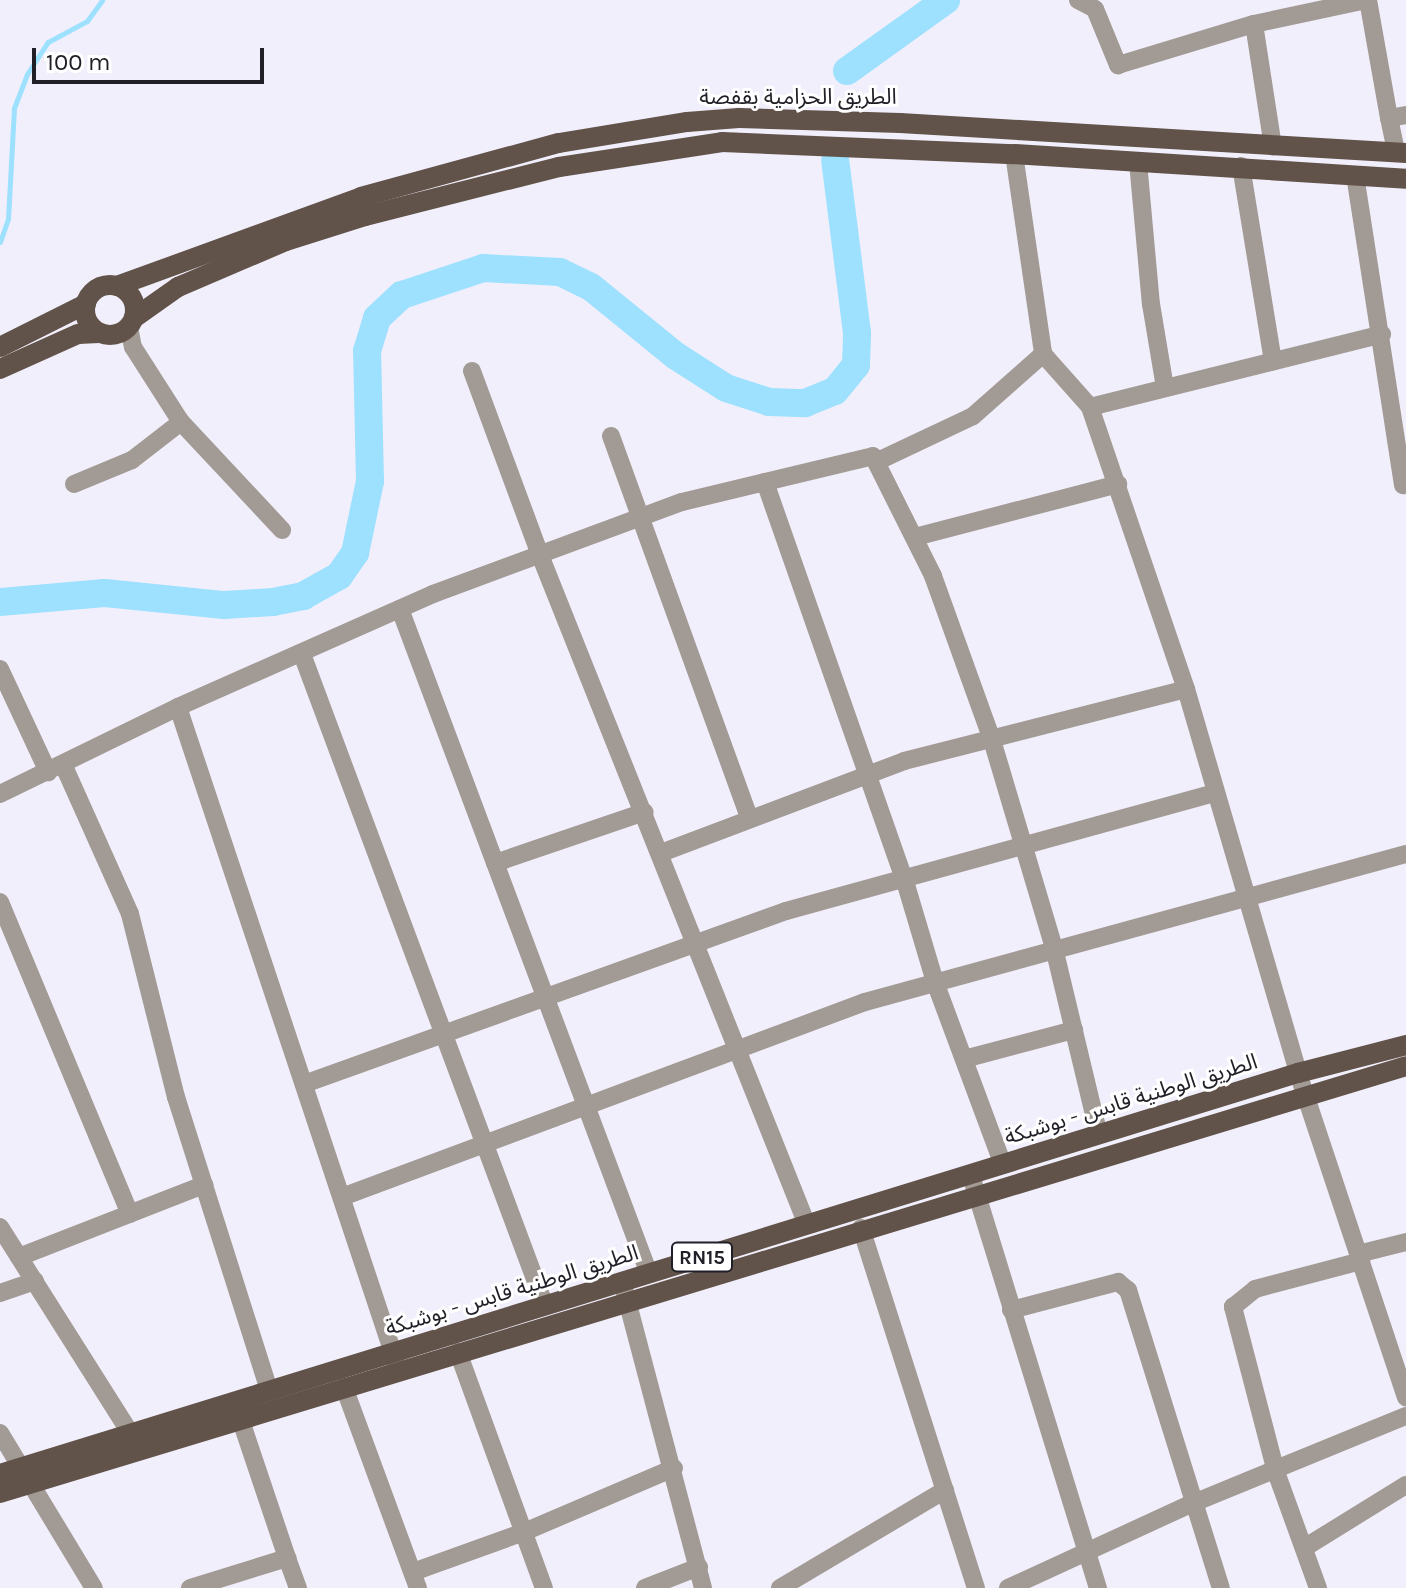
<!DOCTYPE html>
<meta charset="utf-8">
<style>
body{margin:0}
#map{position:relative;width:1406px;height:1588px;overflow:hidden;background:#f2effc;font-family:Karla,"Noto Sans Arabic",sans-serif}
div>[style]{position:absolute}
.stream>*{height:5px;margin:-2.5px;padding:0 2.5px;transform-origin:2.5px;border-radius:2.5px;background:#9de1fe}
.river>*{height:28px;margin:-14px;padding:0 14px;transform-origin:14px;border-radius:14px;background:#9de1fe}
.minor>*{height:18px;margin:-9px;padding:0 9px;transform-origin:9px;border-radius:9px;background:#a29a94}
.major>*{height:20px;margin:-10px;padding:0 10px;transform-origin:10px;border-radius:10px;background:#615349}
.major>.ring{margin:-10px;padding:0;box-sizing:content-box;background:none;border:20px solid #615349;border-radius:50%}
span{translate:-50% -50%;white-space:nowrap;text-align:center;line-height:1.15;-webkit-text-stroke:6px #fff;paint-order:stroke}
.shield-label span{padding:2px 6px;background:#fff;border:2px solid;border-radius:6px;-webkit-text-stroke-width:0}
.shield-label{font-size:20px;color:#201e26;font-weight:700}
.street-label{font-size:22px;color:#201e26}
.scale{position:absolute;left:32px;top:48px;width:232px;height:36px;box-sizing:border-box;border:4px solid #201e26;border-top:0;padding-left:10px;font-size:24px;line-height:28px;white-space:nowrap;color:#201e26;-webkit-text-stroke:6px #fff;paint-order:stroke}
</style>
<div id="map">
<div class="stream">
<i style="left:0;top:242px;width:24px;rotate:-71deg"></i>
<i style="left:8px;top:219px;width:111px;rotate:-86.9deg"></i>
<i style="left:14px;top:108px;width:36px;rotate:-69deg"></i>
<i style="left:27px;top:74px;width:38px;rotate:-57deg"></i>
<i style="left:48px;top:42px;width:44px;rotate:-28.3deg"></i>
<i style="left:87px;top:21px;width:26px;rotate:-54deg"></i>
</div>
<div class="river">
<i style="left:847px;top:71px;width:122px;rotate:-35.6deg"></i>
<i style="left:0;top:602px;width:105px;rotate:-4.9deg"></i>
<i style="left:105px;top:593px;width:120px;rotate:5.8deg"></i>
<i style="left:224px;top:605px;width:49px;rotate:-3.5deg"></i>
<i style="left:273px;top:602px;width:31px;rotate:-11deg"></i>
<i style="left:303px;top:596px;width:41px;rotate:-29.1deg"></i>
<i style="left:339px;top:576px;width:28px;rotate:-55deg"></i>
<i style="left:355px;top:553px;width:74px;rotate:-78.2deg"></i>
<i style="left:370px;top:481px;width:130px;rotate:-91.3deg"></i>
<i style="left:367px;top:351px;width:34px;rotate:-73deg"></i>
<i style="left:377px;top:318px;width:34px;rotate:-43deg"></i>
<i style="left:402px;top:295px;width:85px;rotate:-18.4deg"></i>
<i style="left:483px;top:268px;width:77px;rotate:3deg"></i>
<i style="left:560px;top:272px;width:34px;rotate:26deg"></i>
<i style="left:591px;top:287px;width:109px;rotate:39.1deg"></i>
<i style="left:676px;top:356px;width:59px;rotate:32.6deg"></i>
<i style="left:726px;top:388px;width:45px;rotate:18deg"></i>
<i style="left:769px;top:402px;width:36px;rotate:2deg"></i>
<i style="left:805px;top:403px;width:32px;rotate:-22deg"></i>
<i style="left:835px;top:391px;width:33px;rotate:-51deg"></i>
<i style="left:856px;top:365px;width:32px;rotate:-88deg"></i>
<i style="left:857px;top:333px;width:174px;rotate:-97.2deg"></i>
</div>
<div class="minor">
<i style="left:1078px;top:0;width:19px;rotate:28deg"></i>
<i style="left:1095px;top:9px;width:61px;rotate:67.7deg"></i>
<i style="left:1118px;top:65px;width:142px;rotate:-16.8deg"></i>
<i style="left:1254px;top:24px;width:115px;rotate:-12.1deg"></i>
<i style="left:1368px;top:0;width:120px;rotate:79.9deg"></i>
<i style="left:1389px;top:118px;width:17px;rotate:-10deg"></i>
<i style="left:1254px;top:24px;width:124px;rotate:81.2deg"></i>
<i style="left:1389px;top:118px;width:35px;rotate:78deg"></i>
<i style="left:1014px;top:154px;width:202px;rotate:81.7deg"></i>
<i style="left:1138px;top:162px;width:143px;rotate:84.8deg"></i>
<i style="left:1151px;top:304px;width:85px;rotate:80.5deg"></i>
<i style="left:1241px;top:166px;width:198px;rotate:80.7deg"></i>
<i style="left:1355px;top:175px;width:314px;rotate:81.2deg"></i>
<i style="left:129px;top:327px;width:20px;rotate:79deg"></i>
<i style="left:133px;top:347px;width:89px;rotate:57.4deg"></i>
<i style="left:181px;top:422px;width:148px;rotate:46.9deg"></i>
<i style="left:472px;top:371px;width:196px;rotate:69.7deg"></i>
<i style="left:540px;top:555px;width:721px;rotate:68.27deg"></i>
<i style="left:1090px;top:407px;width:298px;rotate:71.2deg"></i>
<i style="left:1186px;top:689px;width:400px;rotate:73.7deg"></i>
<i style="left:1298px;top:1073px;width:342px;rotate:71.6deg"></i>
<i style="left:611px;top:436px;width:405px;rotate:70.1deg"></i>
<i style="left:878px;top:461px;width:105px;rotate:-25.3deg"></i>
<i style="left:973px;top:416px;width:94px;rotate:-41.5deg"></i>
<i style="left:1043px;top:354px;width:71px;rotate:48.4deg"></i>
<i style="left:1090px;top:407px;width:301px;rotate:-14deg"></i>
<i style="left:765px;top:482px;width:420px;rotate:70.7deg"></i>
<i style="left:904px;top:878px;width:109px;rotate:73.4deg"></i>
<i style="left:935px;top:982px;width:195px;rotate:69.6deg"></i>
<i style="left:74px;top:484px;width:63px;rotate:-22.5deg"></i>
<i style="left:132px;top:460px;width:62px;rotate:-37.8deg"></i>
<i style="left:915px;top:537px;width:210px;rotate:-14.6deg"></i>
<i style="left:400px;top:609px;width:710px;rotate:69.47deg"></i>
<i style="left:302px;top:654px;width:696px;rotate:69.56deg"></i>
<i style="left:0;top:669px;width:114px;rotate:65deg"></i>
<i style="left:178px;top:707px;width:693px;rotate:71.59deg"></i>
<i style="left:63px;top:764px;width:164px;rotate:65.9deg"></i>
<i style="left:130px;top:914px;width:189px;rotate:75.9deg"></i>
<i style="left:176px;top:1097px;width:308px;rotate:72.4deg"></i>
<i style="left:0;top:794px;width:198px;rotate:-26deg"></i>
<i style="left:178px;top:707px;width:279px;rotate:-23.9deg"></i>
<i style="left:433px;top:594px;width:265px;rotate:-20.3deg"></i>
<i style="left:682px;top:502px;width:196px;rotate:-13.5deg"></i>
<i style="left:873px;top:456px;width:134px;rotate:63.4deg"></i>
<i style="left:933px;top:576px;width:174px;rotate:70.2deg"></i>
<i style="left:992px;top:740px;width:217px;rotate:73.4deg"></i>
<i style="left:1054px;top:948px;width:192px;rotate:76.5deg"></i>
<i style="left:661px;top:853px;width:260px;rotate:-20.7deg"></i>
<i style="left:904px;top:761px;width:291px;rotate:-14.3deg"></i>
<i style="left:495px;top:863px;width:158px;rotate:-18.8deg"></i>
<i style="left:0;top:902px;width:338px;rotate:67.4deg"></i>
<i style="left:964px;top:1059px;width:114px;rotate:-14.8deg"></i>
<i style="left:304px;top:1084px;width:512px;rotate:-19.74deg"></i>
<i style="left:786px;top:911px;width:445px;rotate:-15.4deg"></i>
<i style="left:973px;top:1182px;width:425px;rotate:72.9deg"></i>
<i style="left:342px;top:1197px;width:558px;rotate:-20.45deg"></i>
<i style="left:865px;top:1002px;width:561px;rotate:-15.3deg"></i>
<i style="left:0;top:1227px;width:245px;rotate:57.7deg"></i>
<i style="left:861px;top:1228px;width:378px;rotate:72.3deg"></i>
<i style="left:1358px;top:1254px;width:49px;rotate:-14deg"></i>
<i style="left:19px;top:1257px;width:199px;rotate:-21.3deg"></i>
<i style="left:624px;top:1289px;width:309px;rotate:75.2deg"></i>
<i style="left:0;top:1293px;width:37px;rotate:-19deg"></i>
<i style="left:1011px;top:1310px;width:111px;rotate:-14.7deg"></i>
<i style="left:1118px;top:1282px;width:13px;rotate:39deg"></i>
<i style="left:1128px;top:1290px;width:312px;rotate:72.7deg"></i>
<i style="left:458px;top:1352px;width:251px;rotate:70deg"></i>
<i style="left:344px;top:1387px;width:214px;rotate:69.8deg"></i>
<i style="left:240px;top:1418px;width:148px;rotate:71.4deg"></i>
<i style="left:0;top:1433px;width:181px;rotate:58.8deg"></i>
<i style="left:1304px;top:1548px;width:120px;rotate:-31.7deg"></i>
<i style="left:413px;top:1572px;width:118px;rotate:-19.8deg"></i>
<i style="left:524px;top:1532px;width:163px;rotate:-23.1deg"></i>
<i style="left:190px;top:1588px;width:102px;rotate:-17.2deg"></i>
<i style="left:287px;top:1558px;width:32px;rotate:70deg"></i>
<i style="left:645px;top:1588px;width:58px;rotate:-21.3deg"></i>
<i style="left:780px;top:1588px;width:192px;rotate:-30.7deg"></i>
<i style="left:1008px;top:1588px;width:201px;rotate:-24.7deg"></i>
<i style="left:1191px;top:1504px;width:232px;rotate:-22.3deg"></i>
<i style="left:1318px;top:1588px;width:123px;rotate:-109.9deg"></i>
<i style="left:1276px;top:1472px;width:171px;rotate:-104.6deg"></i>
<i style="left:1233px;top:1307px;width:28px;rotate:-39deg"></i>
<i style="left:1255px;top:1289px;width:110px;rotate:-14.8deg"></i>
</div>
<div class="major">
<i class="ring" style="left:85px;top:285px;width:30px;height:30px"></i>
<i style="left:117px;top:286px;width:260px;rotate:-20deg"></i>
<i style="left:361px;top:197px;width:205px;rotate:-15.3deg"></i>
<i style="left:559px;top:143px;width:130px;rotate:-9.3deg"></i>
<i style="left:687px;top:122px;width:52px;rotate:-4.4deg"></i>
<i style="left:739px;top:118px;width:161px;rotate:1.8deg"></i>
<i style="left:900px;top:123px;width:507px;rotate:3.39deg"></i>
<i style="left:134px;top:318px;width:54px;rotate:-35.2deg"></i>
<i style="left:178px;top:287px;width:117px;rotate:-23.1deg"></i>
<i style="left:286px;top:241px;width:83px;rotate:-17.6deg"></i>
<i style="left:365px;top:216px;width:200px;rotate:-14.2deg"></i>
<i style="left:559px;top:167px;width:165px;rotate:-8.7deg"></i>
<i style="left:722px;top:142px;width:292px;rotate:2.4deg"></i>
<i style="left:1014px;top:154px;width:393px;rotate:3.6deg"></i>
<i style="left:0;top:347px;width:96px;rotate:-26.6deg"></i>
<i style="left:0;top:369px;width:85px;rotate:-24.2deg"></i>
<i style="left:78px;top:334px;width:21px;rotate:-3deg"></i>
<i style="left:0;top:1474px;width:1359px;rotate:-17.17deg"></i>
<i style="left:1298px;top:1073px;width:112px;rotate:-14.5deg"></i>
<i style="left:0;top:1493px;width:1469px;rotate:-16.89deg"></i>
</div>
<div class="shield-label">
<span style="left:702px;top:1257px">RN15</span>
</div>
<div class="street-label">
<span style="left:798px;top:98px">الطريق الحزامية بقفصة</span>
<span style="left:1131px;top:1100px;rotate:-17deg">الطريق الوطنية قابس - بوشبكة</span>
<span style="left:512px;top:1291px;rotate:-17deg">الطريق الوطنية قابس - بوشبكة</span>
</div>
<div class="scale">100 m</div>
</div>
